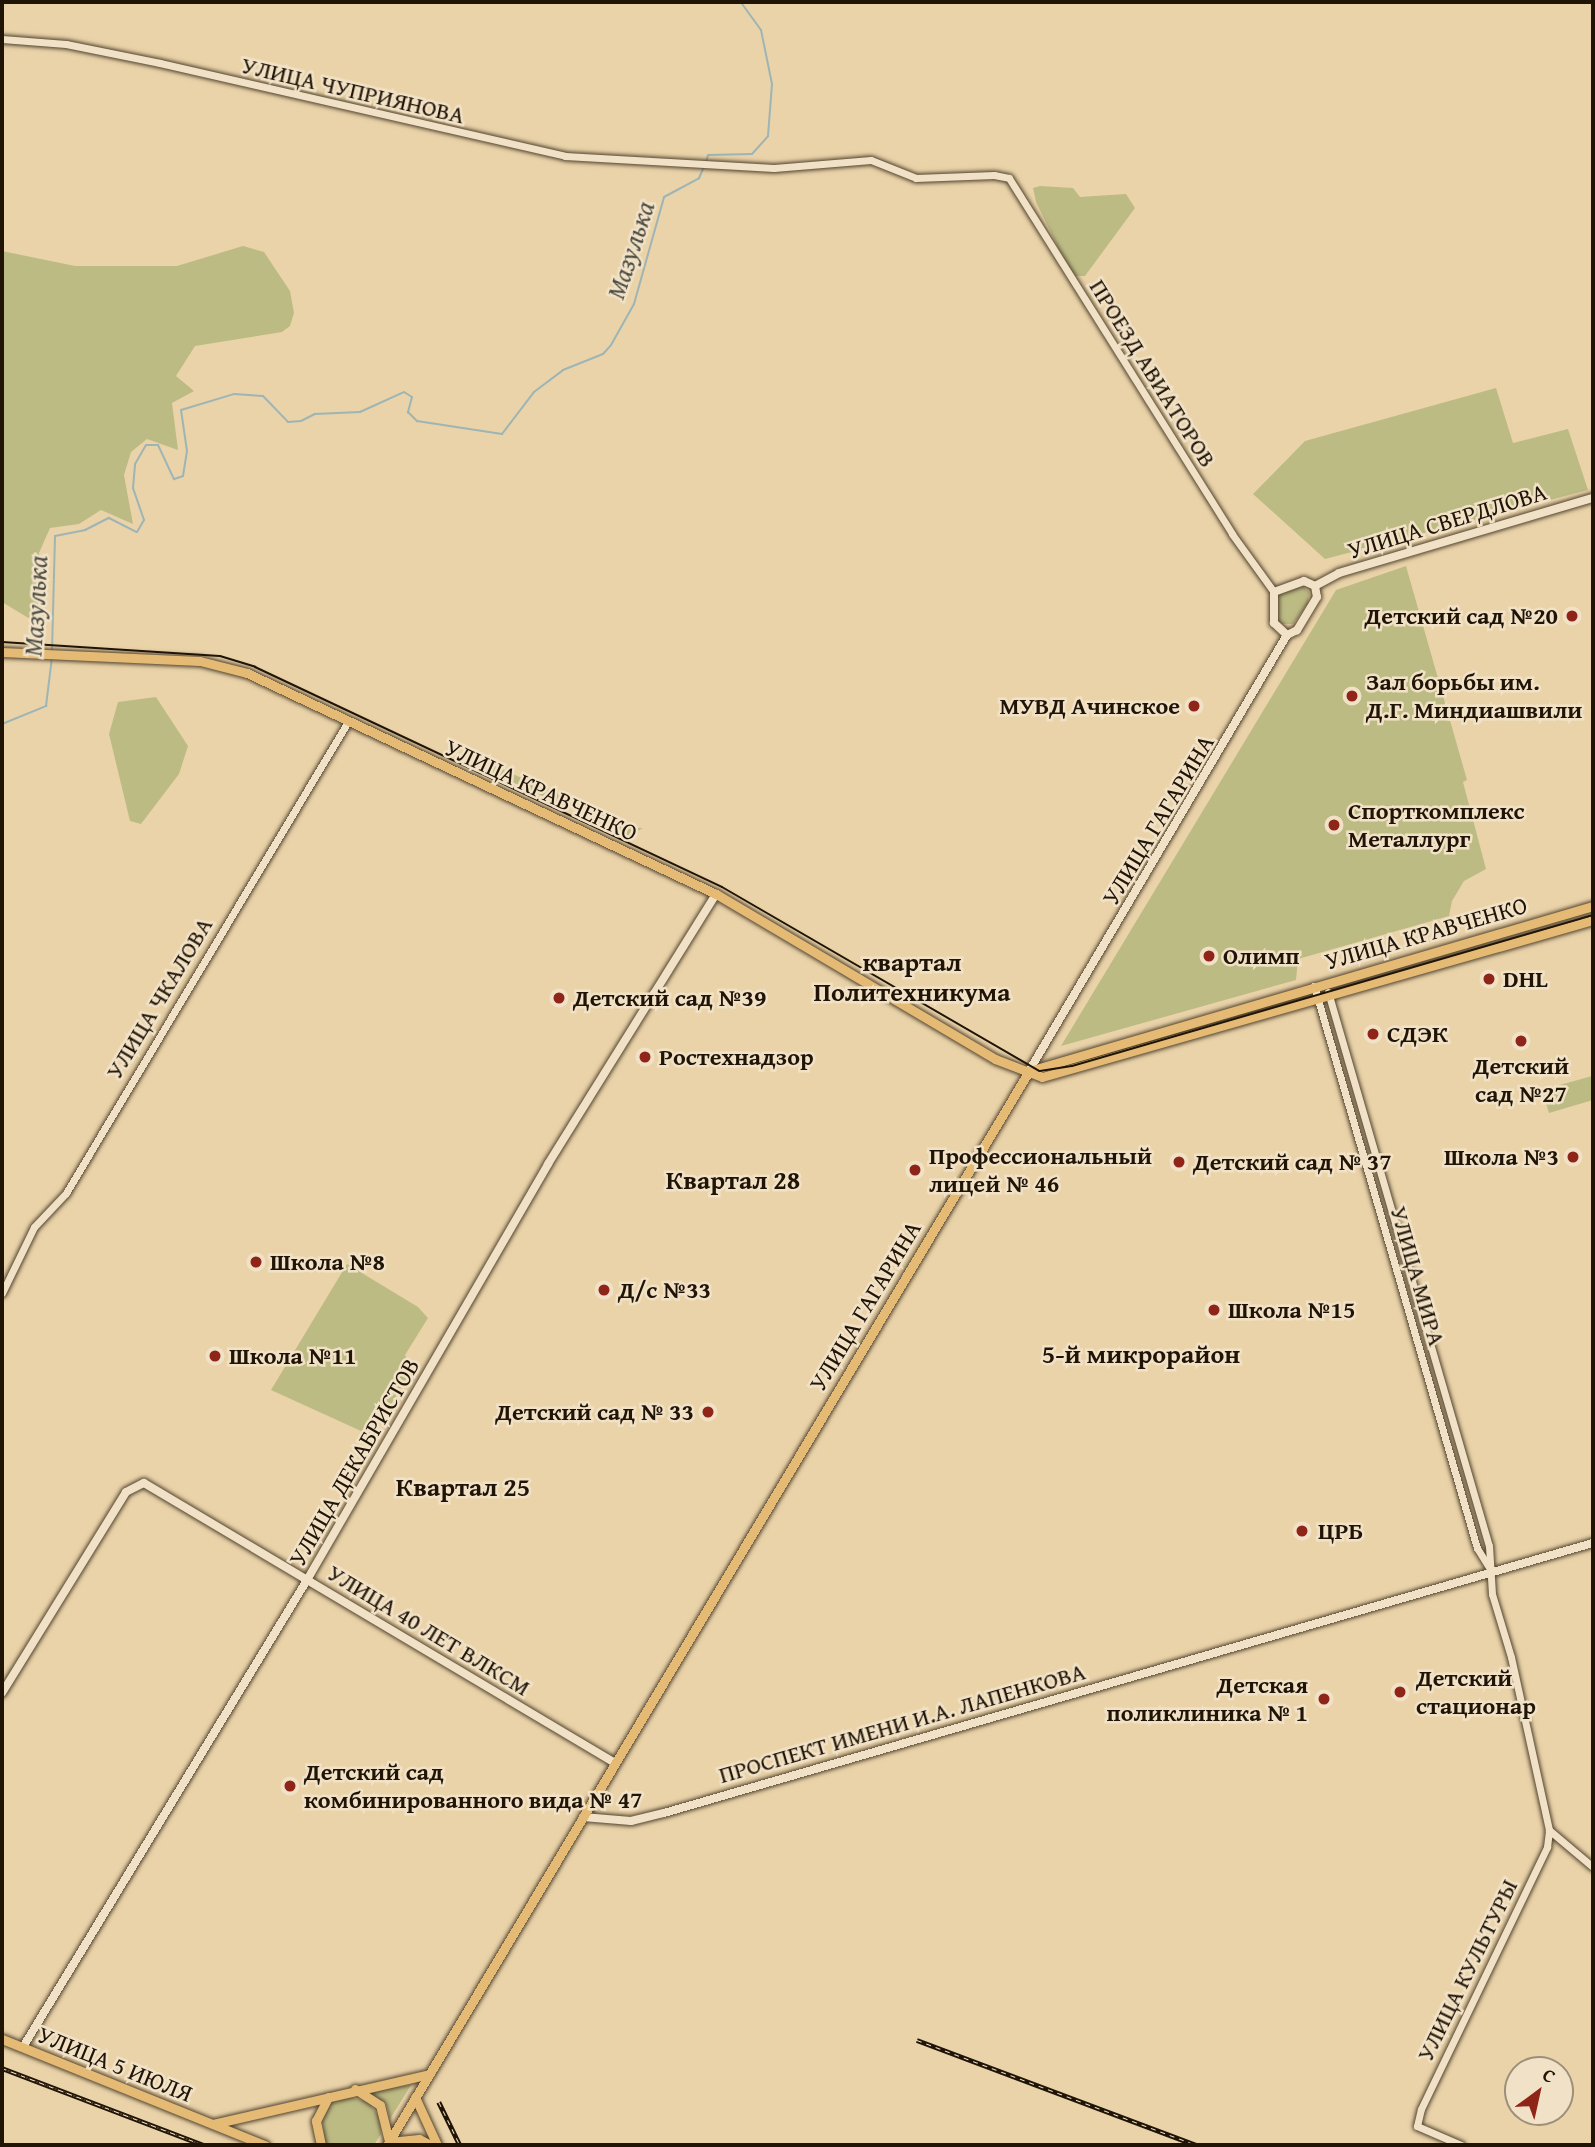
<!DOCTYPE html>
<meta charset="utf-8">
<style>
body{margin:0}
#map{position:relative;width:1595px;height:2147px;overflow:hidden;background:#ead3a9;font-family:"Gentium Book Plus",serif}
div>[style]{position:absolute}
.green>*{inset:0;background:#bdbb84}
.stream>*{height:2px;margin:-1px;padding:0 1px;transform-origin:1px;border-radius:1px;background:#9db5b4}
.roads{filter:drop-shadow(0 0 2px #52442f) drop-shadow(0 0 2px #52442f)}
.tertiary>*{height:7px;margin:-3.5px;padding:0 3.5px;transform-origin:3.5px;border-radius:3.5px;background:#f1e2c7}
.secondary>*{height:8px;margin:-4px;padding:0 4px;transform-origin:4px;border-radius:4px;background:#f1e2c7}
.primary>*{height:9px;margin:-4.5px;padding:0 4.5px;transform-origin:4.5px;border-radius:4.5px;background:#e5ba74}
.trunk>*{height:9px;margin:-4.5px;padding:0 4.5px;transform-origin:4.5px;border-radius:4.5px;background:#e5ba74}
.tram>*{height:2px;margin:-1px;padding:0 1px;transform-origin:1px;border-radius:1px;background:#201406}
.rail>*{height:4.5px;margin-top:-2.25px;transform-origin:0;background:repeating-linear-gradient(90deg,#f1e2c7 0 5px,#201406 0 10px);box-sizing:border-box;border-block:2px solid #201406}
.dots>*{width:19px;height:19px;translate:-50% -50%;box-sizing:border-box;border:4px solid #f1e2c7;border-radius:50%}
span{translate:-50% -50%;white-space:nowrap;text-align:center;line-height:1.15;-webkit-text-stroke:5px #f1e2c7;paint-order:stroke}
.street-label{font-size:24px;color:#201406}
.poi-label{font-size:24px;color:#201406;font-weight:700}
.right{translate:-100% -50%;text-align:right}
.left{translate:0 -50%;text-align:left}
.water-label{font-size:26px;color:#4c4c43;font-style:italic}
.neighbourhood-label{font-size:26px;color:#201406;font-weight:700}
.frame{position:absolute;inset:0;border:4px solid #201406;pointer-events:none}
.north{position:absolute;left:1504px;top:2056px;width:70px;height:70px;box-sizing:border-box;background:#f1e2c7;border:2px solid #9d907a;border-radius:50%;rotate:33deg;font-size:19px;font-weight:700;line-height:28px;text-align:center;color:#201406}
.north::after{content:'';display:block;margin:auto;width:24px;height:32px;background:#8f2418;clip-path:polygon(50% 0,100% 100%,50% 72%,0 100%)}
</style>
<div id="map">
<div class="green">
<i style="clip-path:polygon(1040px 186px,1073px 188px,1080px 197px,1126px 194px,1135px 208px,1085px 276px,1075px 276px,1061px 253px,1036px 202px,1033px 188px)"></i>
<i style="clip-path:polygon(243px 246px,264px 252px,290px 291px,294px 313px,290px 326px,282px 332px,195px 346px,176px 376px,194px 391px,172px 403px,178px 450px,147px 439px,131px 452px,124px 475px,133px 524px,101px 510px,79px 524px,50px 528px,39px 553px,42px 604px,35px 622px,2px 602px,2px 251px,75px 266px,177px 266px)"></i>
<i style="clip-path:polygon(1496px 388px,1513px 443px,1568px 429px,1588px 490px,1325px 559px,1253px 494px,1305px 441px)"></i>
<i style="clip-path:polygon(1406px 566px,1467px 780px,1463px 782px,1486px 869px,1464px 881px,1452px 901px,1449px 916px,1298px 959px,1296px 980px,1061px 1046px,1336px 590px)"></i>
<i style="clip-path:polygon(1301px 585px,1309px 592px,1308px 603px,1293px 624px,1281px 624px,1276px 620px,1277px 593px)"></i>
<i style="clip-path:polygon(156px 697px,188px 746px,179px 774px,141px 824px,130px 821px,109px 734px,118px 702px)"></i>
<i style="clip-path:polygon(464px 753px,573px 800px,574px 803px,568px 808px,469px 762px)"></i>
<i style="clip-path:polygon(588px 809px,632px 828px,643px 828px,629px 836px,588px 816px)"></i>
<i style="clip-path:polygon(1592px 1076px,1593px 1100px,1549px 1113px,1542px 1090px)"></i>
<i style="clip-path:polygon(347px 1264px,418px 1307px,428px 1318px,405px 1355px,412px 1369px,372px 1436px,271px 1390px)"></i>
<i style="clip-path:polygon(411px 2085px,390px 2119px,387px 2106px,369px 2092px)"></i>
<i style="clip-path:polygon(345px 2096px,368px 2102px,380px 2118px,381px 2134px,374px 2145px,325px 2145px,322px 2113px,328px 2103px)"></i>
</div>
<div class="stream">
<i style="left:706px;top:162px;width:7px;rotate:-74deg"></i>
<i style="left:708px;top:155px;width:44px;rotate:-1.3deg"></i>
<i style="left:752px;top:154px;width:24px;rotate:-48deg"></i>
<i style="left:768px;top:136px;width:52px;rotate:-85.6deg"></i>
<i style="left:772px;top:84px;width:55px;rotate:-101.5deg"></i>
<i style="left:761px;top:30px;width:34px;rotate:-126deg"></i>
<i style="left:52px;top:651px;width:115px;rotate:-88.5deg"></i>
<i style="left:55px;top:536px;width:31px;rotate:-11deg"></i>
<i style="left:85px;top:530px;width:27px;rotate:-27deg"></i>
<i style="left:109px;top:518px;width:31px;rotate:27deg"></i>
<i style="left:137px;top:532px;width:14px;rotate:-60deg"></i>
<i style="left:144px;top:520px;width:34px;rotate:-109deg"></i>
<i style="left:133px;top:488px;width:24px;rotate:-85deg"></i>
<i style="left:135px;top:464px;width:22px;rotate:-60deg"></i>
<i style="left:146px;top:445px;width:12px"></i>
<i style="left:158px;top:445px;width:38px;rotate:65deg"></i>
<i style="left:174px;top:479px;width:9px;rotate:-18deg"></i>
<i style="left:183px;top:476px;width:25px;rotate:-81deg"></i>
<i style="left:187px;top:451px;width:41px;rotate:-98.3deg"></i>
<i style="left:181px;top:410px;width:55px;rotate:-16.8deg"></i>
<i style="left:234px;top:394px;width:29px;rotate:4deg"></i>
<i style="left:263px;top:396px;width:36px;rotate:46deg"></i>
<i style="left:288px;top:422px;width:13px;rotate:-4deg"></i>
<i style="left:301px;top:421px;width:16px;rotate:-27deg"></i>
<i style="left:315px;top:414px;width:45px;rotate:-2.5deg"></i>
<i style="left:360px;top:412px;width:48px;rotate:-24.4deg"></i>
<i style="left:404px;top:392px;width:9px;rotate:32deg"></i>
<i style="left:412px;top:397px;width:16px;rotate:105deg"></i>
<i style="left:408px;top:412px;width:13px;rotate:45deg"></i>
<i style="left:417px;top:421px;width:86px;rotate:8.7deg"></i>
<i style="left:502px;top:434px;width:53px;rotate:-52.7deg"></i>
<i style="left:534px;top:392px;width:36px;rotate:-37deg"></i>
<i style="left:563px;top:370px;width:43px;rotate:-21.8deg"></i>
<i style="left:603px;top:354px;width:12px;rotate:-48deg"></i>
<i style="left:611px;top:345px;width:47px;rotate:-60.7deg"></i>
<i style="left:634px;top:304px;width:111px;rotate:-74.3deg"></i>
<i style="left:664px;top:197px;width:40px;rotate:-28deg"></i>
<i style="left:699px;top:178px;width:12px;rotate:-66deg"></i>
<i style="left:2px;top:724px;width:48px;rotate:-22.2deg"></i>
<i style="left:46px;top:706px;width:49px;rotate:-83deg"></i>
</div>
<div class="roads">
<div class="tertiary">
<i style="left:2px;top:39px;width:64px;rotate:4.5deg"></i>
<i style="left:66px;top:44px;width:96px;rotate:11.4deg"></i>
<i style="left:160px;top:63px;width:416px;rotate:12.9deg"></i>
<i style="left:565px;top:156px;width:209px;rotate:3.3deg"></i>
<i style="left:774px;top:168px;width:97px;rotate:-4.7deg"></i>
<i style="left:871px;top:160px;width:48px;rotate:21.8deg"></i>
<i style="left:916px;top:178px;width:78px;rotate:-2.2deg"></i>
<i style="left:994px;top:175px;width:15px;rotate:11deg"></i>
<i style="left:1009px;top:178px;width:420px;rotate:57.9deg"></i>
<i style="left:1232px;top:534px;width:72px;rotate:54.1deg"></i>
<i style="left:1314px;top:986px;width:585px;rotate:73.83deg"></i>
<i style="left:1477px;top:1548px;width:26px;rotate:58deg"></i>
<i style="left:1328px;top:992px;width:577px;rotate:73.8deg"></i>
<i style="left:1489px;top:1546px;width:48px;rotate:86.4deg"></i>
<i style="left:1492px;top:1594px;width:66px;rotate:73.2deg"></i>
<i style="left:1511px;top:1657px;width:177px;rotate:77.6deg"></i>
<i style="left:1549px;top:1830px;width:57px;rotate:40.1deg"></i>
<i style="left:2px;top:1293px;width:73px;rotate:-64.1deg"></i>
<i style="left:34px;top:1227px;width:47px;rotate:-46.7deg"></i>
<i style="left:66px;top:1193px;width:551px;rotate:-59.11deg"></i>
<i style="left:1461px;top:2145px;width:48px;rotate:-156.6deg"></i>
<i style="left:1417px;top:2126px;width:17px;rotate:-77deg"></i>
<i style="left:1421px;top:2109px;width:291px;rotate:-64.3deg"></i>
<i style="left:1547px;top:1847px;width:17px;rotate:-83deg"></i>
</div>
<div class="secondary">
<i style="left:1304px;top:581px;width:12px;rotate:24deg"></i>
<i style="left:1315px;top:586px;width:11px;rotate:80deg"></i>
<i style="left:1317px;top:597px;width:39px;rotate:121deg"></i>
<i style="left:1297px;top:630px;width:11px;rotate:153deg"></i>
<i style="left:1287px;top:635px;width:18px;rotate:-137deg"></i>
<i style="left:1274px;top:623px;width:31px;rotate:-90deg"></i>
<i style="left:1274px;top:592px;width:32px;rotate:-20deg"></i>
<i style="left:1315px;top:586px;width:27px;rotate:-28deg"></i>
<i style="left:1339px;top:573px;width:265px;rotate:-16.5deg"></i>
<i style="left:1029px;top:1071px;width:507px;rotate:-59.39deg"></i>
<i style="left:2px;top:1693px;width:236px;rotate:-58.3deg"></i>
<i style="left:126px;top:1492px;width:20px;rotate:-27deg"></i>
<i style="left:144px;top:1483px;width:548px;rotate:30.73deg"></i>
<i style="left:583px;top:1817px;width:48px;rotate:4.8deg"></i>
<i style="left:631px;top:1821px;width:34px;rotate:-14deg"></i>
<i style="left:664px;top:1813px;width:967px;rotate:-16.21deg"></i>
<i style="left:23px;top:2047px;width:547px;rotate:-58.69deg"></i>
<i style="left:307px;top:1580px;width:481px;rotate:-59.9deg"></i>
<i style="left:548px;top:1164px;width:318px;rotate:-58.1deg"></i>
</div>
<div class="primary">
<i style="left:2px;top:652px;width:198px;rotate:2.6deg"></i>
<i style="left:200px;top:661px;width:49px;rotate:14.3deg"></i>
<i style="left:247px;top:673px;width:518px;rotate:25.23deg"></i>
<i style="left:716px;top:894px;width:324px;rotate:30.6deg"></i>
<i style="left:995px;top:1059px;width:50px;rotate:21deg"></i>
<i style="left:1042px;top:1077px;width:573px;rotate:-15.9deg"></i>
<i style="left:1029px;top:1071px;width:588px;rotate:-16.31deg"></i>
<i style="left:355px;top:2089px;width:30px;rotate:33deg"></i>
<i style="left:380px;top:2105px;width:38px;rotate:76deg"></i>
<i style="left:415px;top:2097px;width:53px;rotate:65.4deg"></i>
<i style="left:213px;top:2124px;width:222px;rotate:-13deg"></i>
<i style="left:389px;top:2142px;width:30px;rotate:-6deg"></i>
<i style="left:419px;top:2139px;width:13px;rotate:27deg"></i>
<i style="left:387px;top:2145px;width:1251px;rotate:-59.13deg"></i>
</div>
<div class="trunk">
<i style="left:2px;top:2039px;width:284px;rotate:22deg"></i>
<i style="left:321px;top:2145px;width:25px;rotate:-102deg"></i>
<i style="left:316px;top:2121px;width:27px;rotate:-63deg"></i>
</div>
</div>
<div class="tram">
<i style="left:2px;top:642px;width:218px;rotate:3.7deg"></i>
<i style="left:220px;top:656px;width:37px;rotate:17deg"></i>
<i style="left:255px;top:667px;width:516px;rotate:25.22deg"></i>
<i style="left:722px;top:887px;width:367px;rotate:30.1deg"></i>
<i style="left:1040px;top:1071px;width:32px;rotate:-9deg"></i>
<i style="left:1072px;top:1066px;width:542px;rotate:-16.16deg"></i>
</div>
<div class="rail">
<i style="left:917px;top:2040px;width:298px;rotate:20.6deg"></i>
<i style="left:2px;top:2068px;width:216px;rotate:20.9deg"></i>
<i style="left:439px;top:2102px;width:48px;rotate:64deg"></i>
</div>
<div class="dots">
<i style="left:1572px;top:616px;background:#8f2418"></i>
<i style="left:1352px;top:696px;background:#8f2418"></i>
<i style="left:1194px;top:706px;background:#8f2418"></i>
<i style="left:1334px;top:825px;background:#8f2418"></i>
<i style="left:1209px;top:956px;background:#8f2418"></i>
<i style="left:1489px;top:979px;background:#8f2418"></i>
<i style="left:559px;top:998px;background:#8f2418"></i>
<i style="left:1373px;top:1034px;background:#8f2418"></i>
<i style="left:1521px;top:1041px;background:#8f2418"></i>
<i style="left:645px;top:1057px;background:#8f2418"></i>
<i style="left:1573px;top:1157px;background:#8f2418"></i>
<i style="left:1179px;top:1162px;background:#8f2418"></i>
<i style="left:915px;top:1170px;background:#8f2418"></i>
<i style="left:256px;top:1262px;background:#8f2418"></i>
<i style="left:604px;top:1290px;background:#8f2418"></i>
<i style="left:1214px;top:1310px;background:#8f2418"></i>
<i style="left:215px;top:1356px;background:#8f2418"></i>
<i style="left:708px;top:1412px;background:#8f2418"></i>
<i style="left:1302px;top:1531px;background:#8f2418"></i>
<i style="left:1400px;top:1692px;background:#8f2418"></i>
<i style="left:1324px;top:1699px;background:#8f2418"></i>
<i style="left:290px;top:1786px;background:#8f2418"></i>
</div>
<div class="street-label">
<span style="left:353px;top:90px;rotate:13deg">УЛИЦА ЧУПРИЯНОВА</span>
<span style="left:1153px;top:373px;rotate:58deg">ПРОЕЗД АВИАТОРОВ</span>
<span style="left:1447px;top:521px;rotate:-17deg">УЛИЦА СВЕРДЛОВА</span>
<span style="left:541px;top:790px;rotate:25deg">УЛИЦА КРАВЧЕНКО</span>
<span style="left:1158px;top:820px;rotate:-59deg">УЛИЦА ГАГАРИНА</span>
<span style="left:1426px;top:933px;rotate:-16deg">УЛИЦА КРАВЧЕНКО</span>
<span style="left:159px;top:998px;rotate:-59deg">УЛИЦА ЧКАЛОВА</span>
<span style="left:1418px;top:1276px;rotate:74deg">УЛИЦА МИРА</span>
<span style="left:865px;top:1306px;rotate:-59deg">УЛИЦА ГАГАРИНА</span>
<span style="left:354px;top:1462px;rotate:-60deg">УЛИЦА ДЕКАБРИСТОВ</span>
<span style="left:429px;top:1630px;rotate:31deg">УЛИЦА 40 ЛЕТ ВЛКСМ</span>
<span style="left:902px;top:1723px;rotate:-16deg">ПРОСПЕКТ ИМЕНИ И.А. ЛАПЕНКОВА</span>
<span style="left:1467px;top:1970px;rotate:-64deg">УЛИЦА КУЛЬТУРЫ</span>
<span style="left:115px;top:2064px;rotate:22deg">УЛИЦА 5 ИЮЛЯ</span>
</div>
<div class="poi-label">
<span class="right" style="left:1558px;top:616px">Детский сад №20</span>
<span class="left" style="left:1366px;top:696px">Зал борьбы им.<br>Д.Г. Миндиашвили</span>
<span class="right" style="left:1180px;top:706px">МУВД Ачинское</span>
<span class="left" style="left:1348px;top:825px">Спорткомплекс<br>Металлург</span>
<span class="left" style="left:1223px;top:956px">Олимп</span>
<span class="left" style="left:1503px;top:979px">DHL</span>
<span class="left" style="left:573px;top:998px">Детский сад №39</span>
<span class="left" style="left:1387px;top:1034px">СДЭК</span>
<span class="left" style="left:659px;top:1057px">Ростехнадзор</span>
<span style="left:1521px;top:1080px">Детский<br>сад №27</span>
<span class="left" style="left:929px;top:1170px">Профессиональный<br>лицей № 46</span>
<span class="right" style="left:1559px;top:1157px">Школа №3</span>
<span class="left" style="left:1193px;top:1162px">Детский сад № 37</span>
<span class="left" style="left:270px;top:1262px">Школа №8</span>
<span class="left" style="left:618px;top:1290px">Д/с №33</span>
<span class="left" style="left:1228px;top:1310px">Школа №15</span>
<span class="left" style="left:229px;top:1356px">Школа №11</span>
<span class="right" style="left:694px;top:1412px">Детский сад № 33</span>
<span class="left" style="left:1318px;top:1531px">ЦРБ</span>
<span class="left" style="left:1416px;top:1692px">Детский<br>стационар</span>
<span class="right" style="left:1308px;top:1699px">Детская<br>поликлиника № 1</span>
<span class="left" style="left:304px;top:1786px">Детский сад<br>комбинированного вида № 47</span>
</div>
<div class="water-label">
<span style="left:630px;top:250px;rotate:-72deg">Мазулька</span>
<span style="left:35px;top:606px;rotate:-87deg">Мазулька</span>
</div>
<div class="neighbourhood-label">
<span style="left:912px;top:977px">квартал<br>Политехникума</span>
<span style="left:733px;top:1180px">Квартал 28</span>
<span style="left:1141px;top:1354px">5-й микрорайон</span>
<span style="left:463px;top:1487px">Квартал 25</span>
</div>
<div class="frame"></div>
<div class="north">С</div>
</div>
